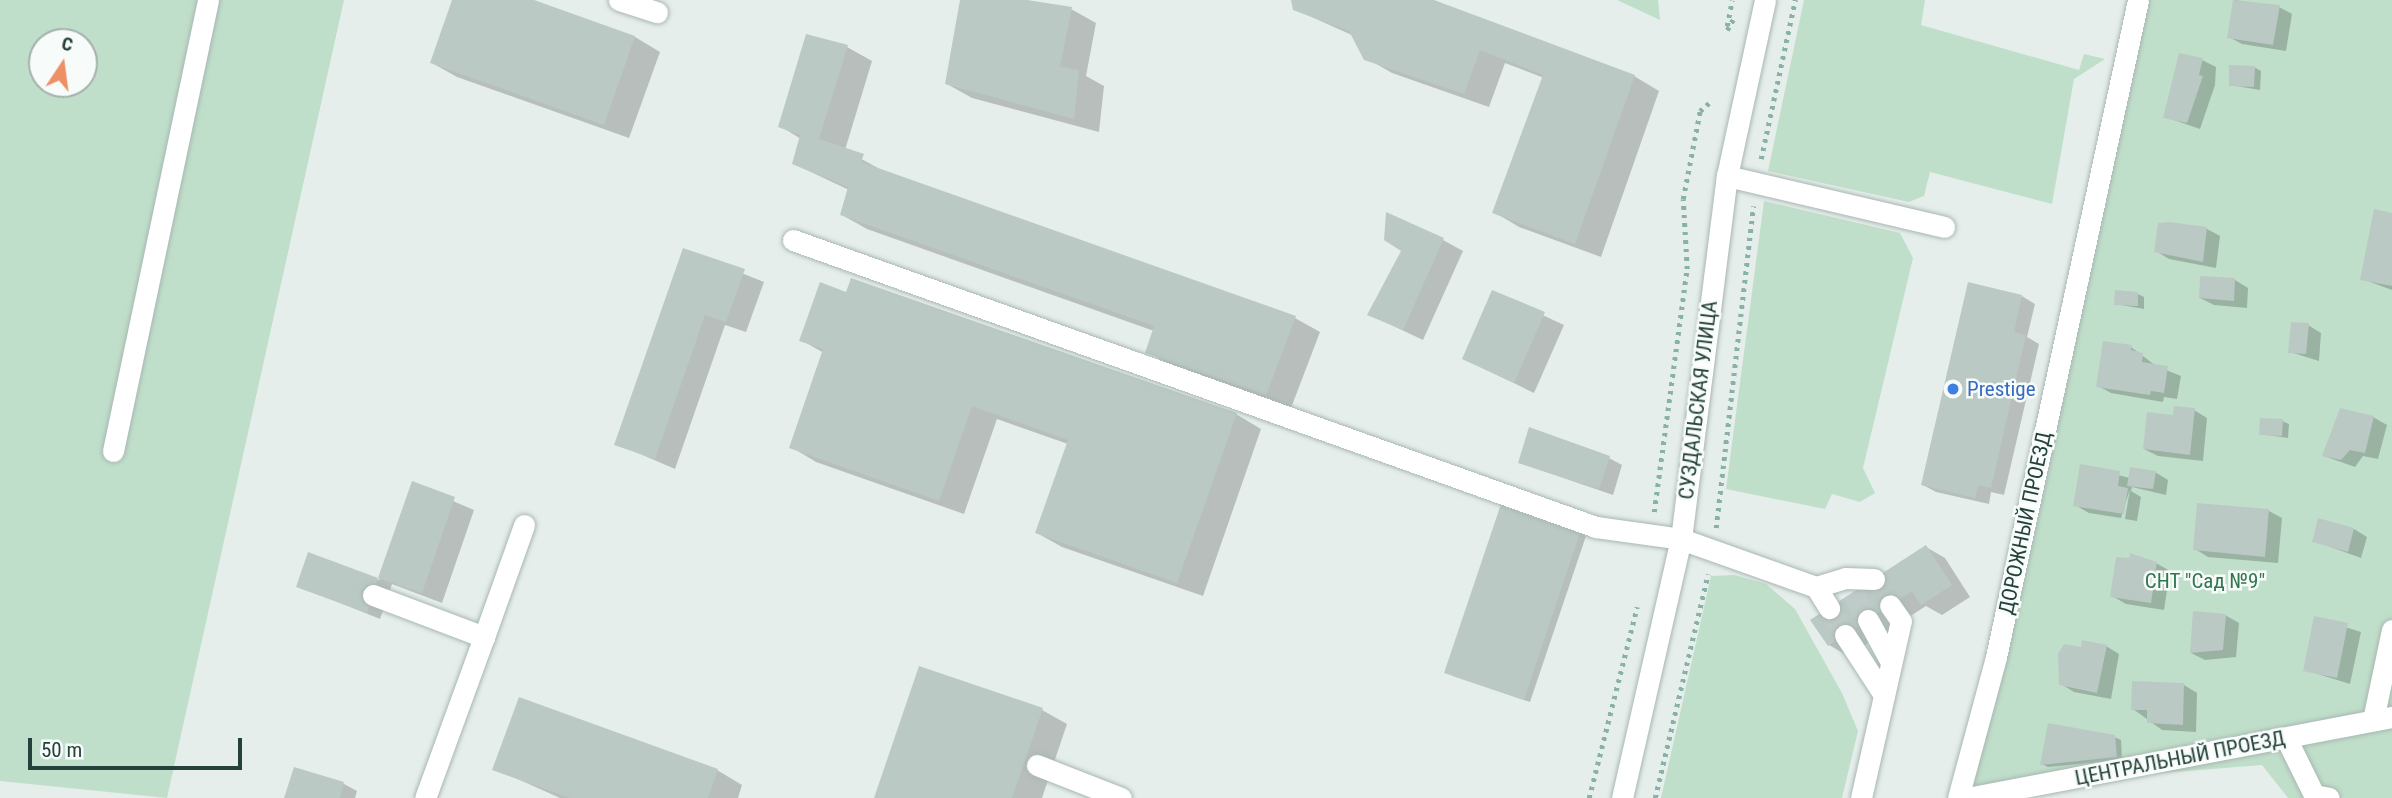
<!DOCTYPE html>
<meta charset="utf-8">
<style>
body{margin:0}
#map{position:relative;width:2392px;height:798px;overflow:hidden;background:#e6eeeb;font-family:"Roboto Condensed",sans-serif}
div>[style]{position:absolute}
.green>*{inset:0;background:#c0dfca}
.shadow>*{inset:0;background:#0003}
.building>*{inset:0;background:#bbc9c5}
.minor-tunnel>*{height:21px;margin-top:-10.5px;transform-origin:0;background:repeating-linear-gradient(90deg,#bfcbc8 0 21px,transparent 0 31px)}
.path>*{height:4.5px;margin-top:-2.25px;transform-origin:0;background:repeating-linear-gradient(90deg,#88b1a7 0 3.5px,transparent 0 8.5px)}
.roads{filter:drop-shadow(0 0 2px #a8b7b3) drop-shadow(0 0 2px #a8b7b3)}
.minor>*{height:21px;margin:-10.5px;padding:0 10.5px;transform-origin:10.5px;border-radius:10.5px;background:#fff}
.dots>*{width:19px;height:19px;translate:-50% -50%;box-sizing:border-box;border:4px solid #f7fbf9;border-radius:50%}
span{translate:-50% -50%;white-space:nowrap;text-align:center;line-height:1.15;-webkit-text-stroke:5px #f7fbf9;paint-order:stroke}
.shop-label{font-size:21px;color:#366cbe}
.left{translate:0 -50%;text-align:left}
.street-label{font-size:21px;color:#25413b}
.park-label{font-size:21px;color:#307750}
.north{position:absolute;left:28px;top:28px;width:70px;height:70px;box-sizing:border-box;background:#f7fbf9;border:2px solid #a3b1ad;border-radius:50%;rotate:13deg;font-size:19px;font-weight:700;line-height:28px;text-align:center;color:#25413b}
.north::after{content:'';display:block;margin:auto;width:24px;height:32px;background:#ee9065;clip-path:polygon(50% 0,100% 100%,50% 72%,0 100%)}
.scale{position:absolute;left:28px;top:738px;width:214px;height:32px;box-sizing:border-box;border:4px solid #25413b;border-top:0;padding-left:9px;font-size:21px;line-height:24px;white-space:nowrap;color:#25413b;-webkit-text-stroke:5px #f7fbf9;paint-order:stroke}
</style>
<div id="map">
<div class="green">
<i style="clip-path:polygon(evenodd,0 0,344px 0,167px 798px,0 781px,0 0,42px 42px,84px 42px,84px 84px,42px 84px,42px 42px)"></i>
<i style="clip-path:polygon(1617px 0,1658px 0,1660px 20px)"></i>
<i style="clip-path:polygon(1804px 0,1925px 0,1921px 25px,2079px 70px,2084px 54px,2105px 59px,2074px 79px,2052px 204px,1930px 172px,1924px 196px,1909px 202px,1768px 171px)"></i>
<i style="clip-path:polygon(2136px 0,2392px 0,2392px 798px,2288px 798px,2262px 765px,1971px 788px)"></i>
<i style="clip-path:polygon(1764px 201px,1900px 233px,1913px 258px,1863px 468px,1875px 493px,1860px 502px,1832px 494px,1825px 509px,1726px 489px)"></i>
<i style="clip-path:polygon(1734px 575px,1766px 584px,1795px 609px,1842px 693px,1858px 731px,1842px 798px,1661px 798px,1711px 576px)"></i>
</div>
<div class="shadow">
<i style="clip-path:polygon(454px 0,529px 0,635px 37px,660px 52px,629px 138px,457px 77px,432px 63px)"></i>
<i style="clip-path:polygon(962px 0,1016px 0,1071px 9px,1096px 23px,1086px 76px,1104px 86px,1099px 132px,972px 98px,947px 84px)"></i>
<i style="clip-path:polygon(1293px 0,1429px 0,1634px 76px,1659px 91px,1601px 257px,1519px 227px,1494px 212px,1544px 78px,1505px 63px,1489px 107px,1392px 73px,1366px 58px,1354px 36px,1294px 9px)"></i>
<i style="clip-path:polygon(2235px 0,2279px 7px,2292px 14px,2286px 51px,2242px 44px,2229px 37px)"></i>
<i style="clip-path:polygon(847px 47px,872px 61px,845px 150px,887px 173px,1295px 318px,1320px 332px,1291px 408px,1173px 367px,1148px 352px,1154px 331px,867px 229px,842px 215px,849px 190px,794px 164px,801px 139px,780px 126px)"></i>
<i style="clip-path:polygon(2202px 60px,2216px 67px,2215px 85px,2200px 129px,2165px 117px)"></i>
<i style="clip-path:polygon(2254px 67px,2261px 71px,2260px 90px,2230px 85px)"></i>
<i style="clip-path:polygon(2392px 214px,2392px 290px,2362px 279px)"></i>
<i style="clip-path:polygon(2159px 225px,2207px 229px,2220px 236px,2216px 268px,2169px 259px,2156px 251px)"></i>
<i style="clip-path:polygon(1443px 240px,1463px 251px,1423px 340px,1370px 315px,1404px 250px)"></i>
<i style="clip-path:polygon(684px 250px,764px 282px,746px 332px,725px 325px,675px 469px,617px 444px)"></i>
<i style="clip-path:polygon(2235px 280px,2248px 288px,2247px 308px,2214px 305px,2200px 298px)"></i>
<i style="clip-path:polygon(1493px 292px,1564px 325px,1534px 393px,1464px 359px)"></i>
<i style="clip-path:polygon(2138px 294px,2144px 297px,2144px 309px,2116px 304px)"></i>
<i style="clip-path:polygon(2022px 296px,2035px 304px,2027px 337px,2039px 344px,2004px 495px,1991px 492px,1989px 504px,1936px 492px,1923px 485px)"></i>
<i style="clip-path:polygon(2308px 325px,2321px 333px,2319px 361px,2290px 352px)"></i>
<i style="clip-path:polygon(801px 340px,1236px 414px,1261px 429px,1203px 596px,1062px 547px,1037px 533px,1068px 444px,997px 419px,964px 514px,816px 462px,791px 447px,824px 353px)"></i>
<i style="clip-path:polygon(2131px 347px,2156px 366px,2181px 376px,2177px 399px,2164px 397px,2163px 402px,2111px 393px,2098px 386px)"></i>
<i style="clip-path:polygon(2194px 410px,2207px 418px,2203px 461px,2158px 456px,2144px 449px)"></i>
<i style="clip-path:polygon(2373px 417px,2387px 425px,2378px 459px,2363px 456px,2355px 467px,2324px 456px)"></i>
<i style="clip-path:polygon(2282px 421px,2289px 424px,2288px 438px,2261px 434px)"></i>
<i style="clip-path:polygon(1609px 458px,1622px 465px,1613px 495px,1520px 463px)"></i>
<i style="clip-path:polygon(2081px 466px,2130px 478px,2155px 472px,2168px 480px,2166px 495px,2132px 487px,2131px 491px,2141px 497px,2137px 521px,2125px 519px,2130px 489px,2121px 518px,2089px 513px,2075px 505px)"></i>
<i style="clip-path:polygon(413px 484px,474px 510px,442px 603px,392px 584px,380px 619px,298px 586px,310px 555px,379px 580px)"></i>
<i style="clip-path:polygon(2269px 511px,2282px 518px,2278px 563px,2208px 557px,2195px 549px)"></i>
<i style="clip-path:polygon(2354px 529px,2367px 537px,2361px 558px,2314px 541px)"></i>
<i style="clip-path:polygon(1580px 532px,1586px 536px,1530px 702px,1453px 676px)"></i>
<i style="clip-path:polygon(1926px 547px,1945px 558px,1970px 597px,1942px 615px,1926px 606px,1848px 656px,1829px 645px)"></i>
<i style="clip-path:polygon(2156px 563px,2170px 571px,2164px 610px,2126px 604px,2112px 596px)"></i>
<i style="clip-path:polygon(2225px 615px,2239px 623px,2236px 657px,2205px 660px,2191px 653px)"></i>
<i style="clip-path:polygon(2316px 618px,2361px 632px,2350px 684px,2305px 670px)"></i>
<i style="clip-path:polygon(2106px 646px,2119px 654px,2111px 699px,2074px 692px,2061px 684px,2082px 649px)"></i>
<i style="clip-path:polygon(920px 668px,1042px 710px,1067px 724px,1042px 798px,876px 798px)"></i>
<i style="clip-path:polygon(2184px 685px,2197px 693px,2196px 732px,2162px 730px,2133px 709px)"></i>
<i style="clip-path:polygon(2114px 737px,2121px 740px,2122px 760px,2048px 767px,2042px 764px)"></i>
<i style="clip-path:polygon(295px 769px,344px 784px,357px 791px,355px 798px,286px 798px)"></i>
<i style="clip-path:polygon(495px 769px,717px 770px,742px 785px,738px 798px,560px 798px)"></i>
</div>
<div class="building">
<i style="clip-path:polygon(452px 0,534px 0,635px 36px,604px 125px,430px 63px)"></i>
<i style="clip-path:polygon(960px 0,1027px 0,1072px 7px,1060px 67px,1079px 70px,1074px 119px,945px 84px)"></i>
<i style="clip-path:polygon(1291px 0,1434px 0,1635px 75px,1575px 244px,1492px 213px,1543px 75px,1480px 50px,1464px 94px,1364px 60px,1349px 31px,1293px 10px)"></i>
<i style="clip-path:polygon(2233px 0,2280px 5px,2273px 45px,2227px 38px)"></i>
<i style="clip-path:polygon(806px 34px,848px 45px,819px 139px,864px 154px,861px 162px,1296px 316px,1266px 395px,1145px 353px,1154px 326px,840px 215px,848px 187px,792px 164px,800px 135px,778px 127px)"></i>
<i style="clip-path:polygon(2179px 53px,2203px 58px,2199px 75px,2203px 76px,2187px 123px,2163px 118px)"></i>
<i style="clip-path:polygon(2229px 65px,2255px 66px,2254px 87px,2229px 86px)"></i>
<i style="clip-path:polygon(2374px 209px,2392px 213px,2392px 286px,2360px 280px)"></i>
<i style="clip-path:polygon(1386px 212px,1444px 238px,1403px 330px,1367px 315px,1401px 251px,1384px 240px)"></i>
<i style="clip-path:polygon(2169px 222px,2207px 227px,2203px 262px,2154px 252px,2158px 223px)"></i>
<i style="clip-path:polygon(683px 248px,745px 269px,726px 322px,705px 315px,655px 459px,614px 445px)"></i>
<i style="clip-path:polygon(2200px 276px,2235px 278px,2234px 301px,2199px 298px)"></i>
<i style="clip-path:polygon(851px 278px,1237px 413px,1177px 583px,1035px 533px,1068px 440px,972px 406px,939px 501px,789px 448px,823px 349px,799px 341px,820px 282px,846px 292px)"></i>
<i style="clip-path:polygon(1968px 282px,2022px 295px,2014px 332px,2026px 335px,1991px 488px,1978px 485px,1975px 498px,1921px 485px)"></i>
<i style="clip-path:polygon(1492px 290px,1545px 312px,1514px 383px,1462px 359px)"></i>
<i style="clip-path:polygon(2115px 290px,2138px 292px,2138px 306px,2114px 305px)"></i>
<i style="clip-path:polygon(2291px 322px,2309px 323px,2306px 354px,2288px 353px)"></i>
<i style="clip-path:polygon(2103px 341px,2132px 345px,2131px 350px,2143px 353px,2142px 362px,2168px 366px,2164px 393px,2151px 391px,2150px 395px,2096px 387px)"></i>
<i style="clip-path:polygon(2174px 406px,2195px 408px,2190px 455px,2143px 449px,2147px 412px,2173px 415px)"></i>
<i style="clip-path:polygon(2340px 408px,2374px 416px,2365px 453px,2350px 450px,2341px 460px,2322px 456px)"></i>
<i style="clip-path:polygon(2260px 418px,2283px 419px,2282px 436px,2259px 435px)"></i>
<i style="clip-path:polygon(1529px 427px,1610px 456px,1599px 489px,1518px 463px)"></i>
<i style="clip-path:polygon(2080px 464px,2120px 471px,2118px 486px,2128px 488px,2124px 514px,2073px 506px)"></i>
<i style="clip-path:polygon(2130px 467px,2156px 471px,2153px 489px,2127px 486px)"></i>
<i style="clip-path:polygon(412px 481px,455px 497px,422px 593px,378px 578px)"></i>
<i style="clip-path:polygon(2197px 503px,2269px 509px,2265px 557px,2193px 550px)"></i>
<i style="clip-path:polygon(1501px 504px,1581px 530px,1524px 700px,1444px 673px)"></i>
<i style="clip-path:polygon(2318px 518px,2354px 528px,2348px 552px,2312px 542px)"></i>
<i style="clip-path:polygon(1926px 545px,1952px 585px,1921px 605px,1912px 591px,1828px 646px,1810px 620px)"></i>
<i style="clip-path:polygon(308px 552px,378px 578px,367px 613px,296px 587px)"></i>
<i style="clip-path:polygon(2130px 553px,2157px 562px,2151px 603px,2110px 597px,2116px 557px,2129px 558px)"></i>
<i style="clip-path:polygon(2193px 611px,2226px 614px,2223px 650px,2190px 653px)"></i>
<i style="clip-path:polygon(2314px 616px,2348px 623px,2337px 678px,2303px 671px)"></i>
<i style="clip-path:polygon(2082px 640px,2107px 645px,2097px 693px,2059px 685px,2058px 654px,2064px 644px,2081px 647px)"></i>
<i style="clip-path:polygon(919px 666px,1043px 708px,1012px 798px,874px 798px)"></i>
<i style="clip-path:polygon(2132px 681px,2184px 683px,2183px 725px,2147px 723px,2147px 710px,2131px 710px)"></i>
<i style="clip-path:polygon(519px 697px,718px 769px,708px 798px,570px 798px,492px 770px)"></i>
<i style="clip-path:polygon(2048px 723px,2115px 735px,2117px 757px,2040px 765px)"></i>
<i style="clip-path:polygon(294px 767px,344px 782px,340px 798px,284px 798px)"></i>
</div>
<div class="minor-tunnel">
<i style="left:1853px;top:593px;width:31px;rotate:61deg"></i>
<i style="left:1829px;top:608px;width:31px;rotate:59deg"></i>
</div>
<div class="path">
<i style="left:1727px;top:26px;width:26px;rotate:-79deg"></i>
<i style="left:1727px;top:30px;width:16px;rotate:-60deg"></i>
<i style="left:1761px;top:159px;width:163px;rotate:-77.9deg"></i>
<i style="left:1654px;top:512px;width:245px;rotate:-82.3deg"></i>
<i style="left:1687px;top:269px;width:70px;rotate:-93.3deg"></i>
<i style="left:1683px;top:199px;width:90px;rotate:-79.1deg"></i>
<i style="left:1700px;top:111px;width:13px;rotate:-42deg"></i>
<i style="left:1716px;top:528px;width:324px;rotate:-83.4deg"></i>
<i style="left:1589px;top:798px;width:197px;rotate:-75.9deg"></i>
<i style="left:1655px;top:798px;width:230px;rotate:-76.7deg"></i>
</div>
<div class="roads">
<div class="minor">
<i style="left:619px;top:0;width:40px;rotate:18deg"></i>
<i style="left:1727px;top:176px;width:223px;rotate:13.2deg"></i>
<i style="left:793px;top:240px;width:853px;rotate:19.67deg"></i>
<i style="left:1596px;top:527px;width:86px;rotate:8deg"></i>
<i style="left:1681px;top:539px;width:143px;rotate:19.6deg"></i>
<i style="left:1816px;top:587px;width:25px;rotate:58deg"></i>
<i style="left:113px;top:451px;width:461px;rotate:-78.1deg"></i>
<i style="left:1816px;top:587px;width:30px;rotate:-17deg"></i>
<i style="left:1845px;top:578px;width:29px;rotate:2deg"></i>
<i style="left:373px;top:595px;width:119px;rotate:20.7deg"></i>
<i style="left:484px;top:637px;width:171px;rotate:110.1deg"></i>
<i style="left:1868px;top:620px;width:48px;rotate:61.3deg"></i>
<i style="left:1845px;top:635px;width:72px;rotate:57deg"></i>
<i style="left:484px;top:637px;width:119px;rotate:-70.3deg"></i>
<i style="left:2373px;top:720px;width:92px;rotate:-78.1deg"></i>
<i style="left:2286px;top:738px;width:64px;rotate:63.8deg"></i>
<i style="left:2314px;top:795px;width:15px;rotate:11deg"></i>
<i style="left:1037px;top:765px;width:90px;rotate:21.4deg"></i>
<i style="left:1622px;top:798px;width:266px;rotate:-77.2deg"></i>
<i style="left:1681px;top:539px;width:366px;rotate:-82.8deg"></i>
<i style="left:1727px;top:176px;width:180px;rotate:-77.8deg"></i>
<i style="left:1861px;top:798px;width:181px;rotate:-77.3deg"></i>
<i style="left:1901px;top:621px;width:19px;rotate:-125deg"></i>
<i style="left:1958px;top:798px;width:146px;rotate:-74.9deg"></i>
<i style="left:1996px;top:657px;width:672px;rotate:-77.8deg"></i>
<i style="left:1967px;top:798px;width:433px;rotate:-10.8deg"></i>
</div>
</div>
<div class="dots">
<i style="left:1953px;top:389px;background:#3f7fe0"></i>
</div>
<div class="shop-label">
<span class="left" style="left:1967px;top:389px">Prestige</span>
</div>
<div class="street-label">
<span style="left:1698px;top:400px;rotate:-83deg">СУЗДАЛЬСКАЯ УЛИЦА</span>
<span style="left:2025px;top:523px;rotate:-78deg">ДОРОЖНЫЙ ПРОЕЗД</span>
<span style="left:2180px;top:758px;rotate:-11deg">ЦЕНТРАЛЬНЫЙ ПРОЕЗД</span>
</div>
<div class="park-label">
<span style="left:2205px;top:581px">СНТ "Сад №9"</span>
</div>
<div class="north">С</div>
<div class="scale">50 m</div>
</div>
